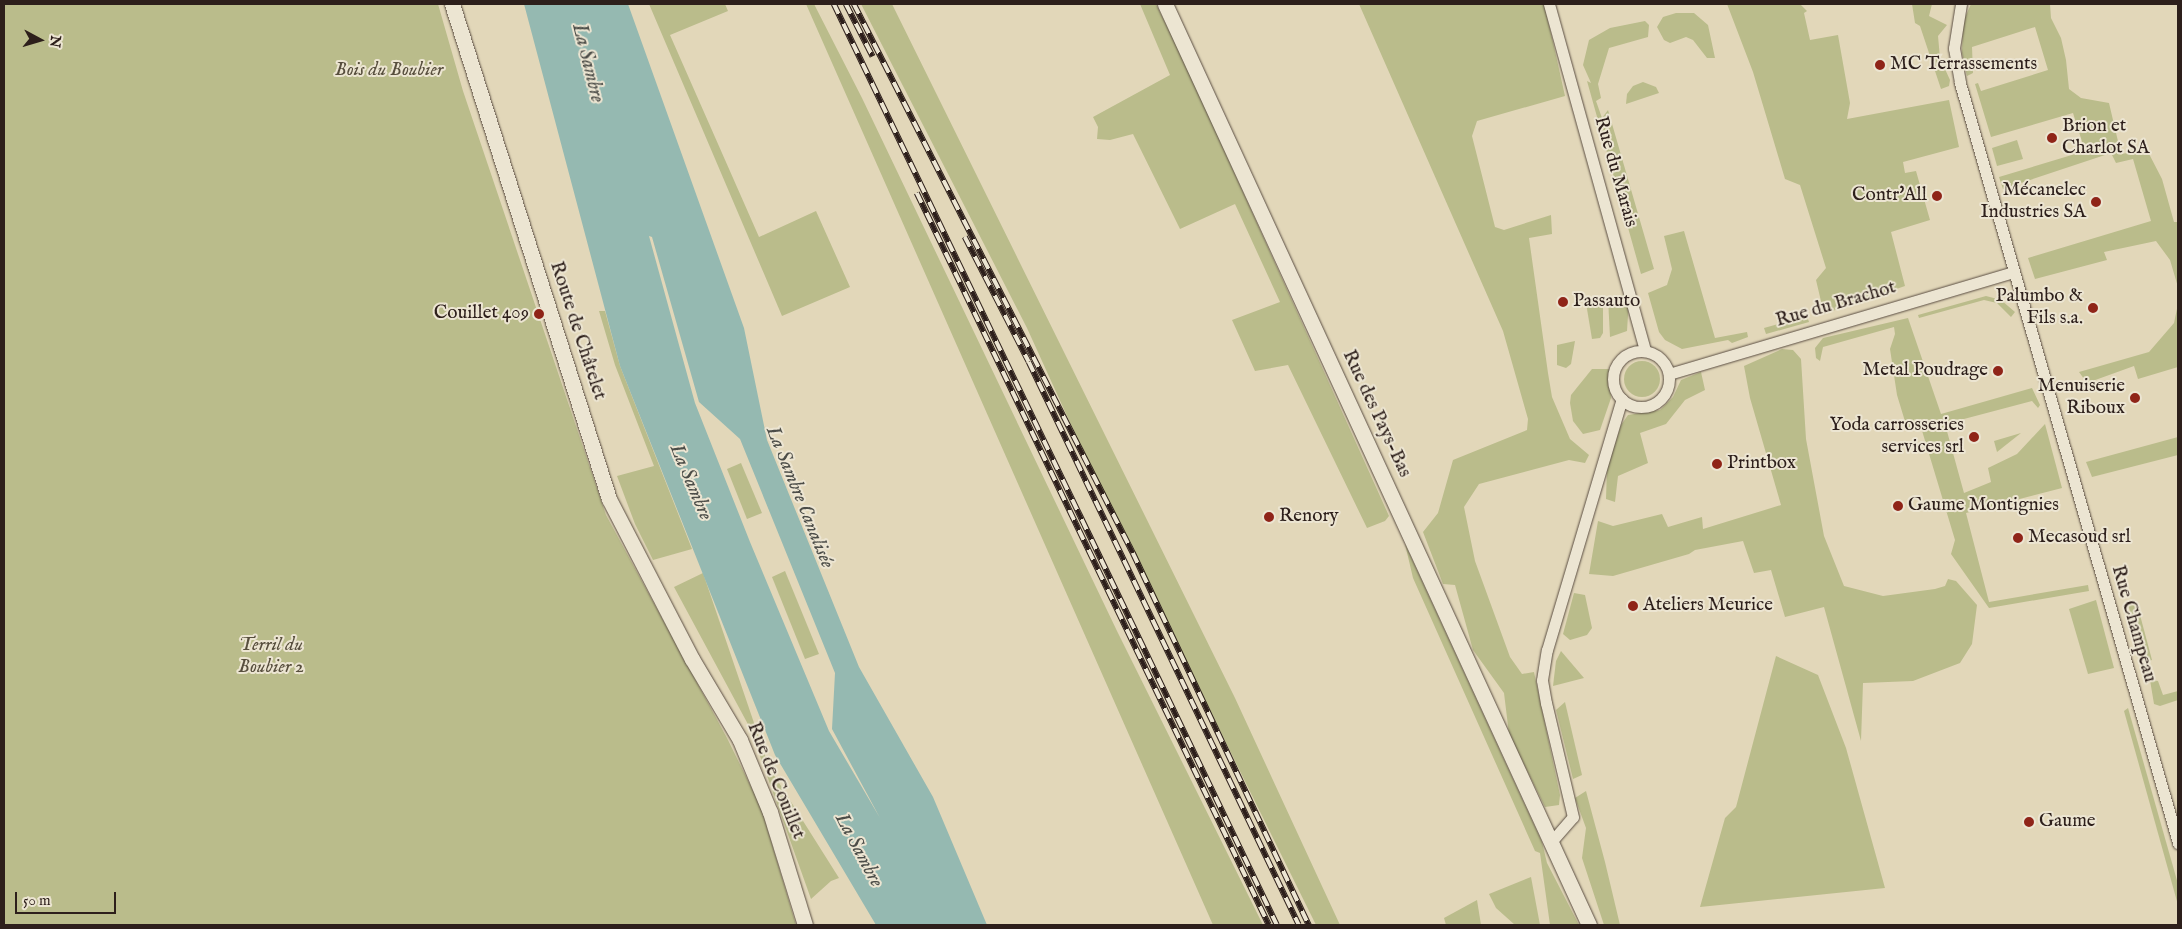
<!DOCTYPE html>
<meta charset="utf-8">
<style>
body{margin:0}
#map{position:relative;width:2182px;height:929px;overflow:hidden;background:#e2d7b9;font-family:"IM FELL English",serif}
div>[style]{position:absolute}
.green>*{inset:0;background:#babc8b}
.round{border-radius:50%}
.water>*{inset:0;background:#95b9b1}
.roads{filter:drop-shadow(0 0 1px #5a4d42) drop-shadow(0 0 1px #5a4d42)}
.street>*{height:11px;margin:-5.5px;padding:0 5.5px;transform-origin:5.5px;border-radius:5.5px;background:#ece5d2}
.street>.ring{margin:-5.5px;padding:0;box-sizing:content-box;background:none;border:11px solid #ece5d2;border-radius:50%}
.secondary>*{height:15px;margin:-7.5px;padding:0 7.5px;transform-origin:7.5px;border-radius:7.5px;background:#ece5d2}
.rail>*{height:5.5px;margin-top:-2.75px;transform-origin:0;background:repeating-linear-gradient(90deg,#ece5d2 0 11px,#2d1f1b 0 22px);box-sizing:border-box;border-block:1px solid #2d1f1b}
.dots>*{width:14px;height:14px;translate:-50% -50%;box-sizing:border-box;border:2px solid #ece5d2;border-radius:50%}
span{translate:-50% -50%;white-space:nowrap;text-align:center;line-height:1.15;-webkit-text-stroke:4px #ece5d2;paint-order:stroke}
.poi-label{font-size:19px;color:#2d1f1b}
.left{translate:0 -50%;text-align:left}
.right{translate:-100% -50%;text-align:right}
.park-label{font-size:19px;color:#574e3d;font-style:italic}
.street-label{font-size:19px;color:#2d1f1b}
.water-label{font-size:20px;color:#4c4d48;font-style:italic}
.frame{position:absolute;inset:0;border:5px solid #2d1f1b;pointer-events:none}
.north{position:absolute;left:15px;top:15px;width:50px;height:50px;-webkit-text-stroke:4px #ece5d2;paint-order:stroke;rotate:96deg;font-size:14px;font-weight:700;line-height:20px;text-align:center;color:#2d1f1b}
.north::after{content:'';display:block;margin:auto;width:18px;height:22px;background:#2d1f1b;clip-path:polygon(50% 0,100% 100%,50% 72%,0 100%)}
.scale{position:absolute;left:15px;top:892px;width:101px;height:22px;box-sizing:border-box;border:2px solid #2d1f1b;border-top:0;padding-left:6px;font-size:15px;line-height:18px;white-space:nowrap;color:#2d1f1b;-webkit-text-stroke:4px #ece5d2;paint-order:stroke}
</style>
<div id="map">
<div class="green">
<i style="clip-path:polygon(4px 4px,438px 4px,463px 91px,606px 515px,727px 738px,761px 807px,796px 925px,4px 925px)"></i>
<i style="clip-path:polygon(649px 4px,725px 4px,728px 11px,670px 35px,759px 237px,816px 211px,850px 287px,782px 316px)"></i>
<i style="clip-path:polygon(806px 4px,814px 4px,862px 98px,1117px 631px,1263px 925px,1213px 925px)"></i>
<i style="clip-path:polygon(861px 4px,892px 4px,1235px 698px,1340px 925px,1316px 925px,1097px 482px,1027px 328px)"></i>
<i style="clip-path:polygon(1140px 4px,1156px 4px,1184px 61px,1389px 516px,1385px 521px,1367px 528px,1288px 365px,1255px 371px,1232px 320px,1280px 302px,1235px 204px,1180px 229px,1133px 134px,1110px 140px,1097px 139px,1098px 127px,1093px 117px,1170px 75px)"></i>
<i style="clip-path:polygon(1359px 4px,1544px 4px,1553px 42px,1565px 96px,1477px 121px,1472px 136px,1495px 227px,1504px 230px,1551px 215px,1552px 234px,1529px 238px,1548px 373px,1552px 397px,1570px 439px,1589px 455px,1585px 463px,1569px 460px,1479px 484px,1464px 507px,1475px 561px,1510px 657px,1522px 674px,1534px 672px,1560px 795px,1559px 805px,1545px 807px,1509px 734px,1504px 693px,1473px 650px,1455px 585px,1443px 584px,1423px 532px,1438px 513px,1453px 460px,1527px 430px,1528px 419px,1503px 331px)"></i>
<i style="clip-path:polygon(1727px 4px,1800px 4px,1807px 11px,1804px 13px,1810px 40px,1838px 35px,1850px 103px,1847px 119px,1949px 100px,1959px 147px,1903px 162px,1905px 173px,1916px 171px,1930px 220px,1891px 232px,1905px 286px,1824px 314px,1816px 280px,1826px 268px,1800px 185px,1785px 179px,1753px 72px)"></i>
<i style="clip-path:polygon(1912px 4px,1932px 4px,1929px 16px,1947px 25px,1938px 36px,1940px 58px,1950px 80px,1949px 86px,1941px 89px,1920px 26px,1915px 23px)"></i>
<i style="clip-path:polygon(1971px 4px,2050px 4px,2051px 18px,2061px 38px,2066px 60px,2069px 89px,2081px 98px,2109px 103px,2121px 154px,2147px 150px,2162px 179px,2174px 222px,2178px 222px,2178px 287px,2170px 260px,2156px 241px,2104px 252px,2107px 260px,2035px 279px,2028px 258px,2151px 221px,2133px 159px,2116px 163px,2111px 153px,2003px 189px,1999px 177px,2085px 151px,2073px 113px,1991px 137px,1975px 84px,1978px 83px,1981px 91px,2048px 70px,2035px 27px,1972px 47px,1973px 73px,1967px 76px,1962px 53px,1963px 22px)"></i>
<i style="clip-path:polygon(1676px 13px,1694px 13px,1708px 25px,1715px 58px,1707px 58px,1693px 40px,1686px 37px,1670px 43px,1664px 40px,1657px 27px,1663px 17px)"></i>
<i style="clip-path:polygon(1645px 21px,1649px 25px,1648px 37px,1609px 48px,1598px 84px,1601px 98px,1596px 101px,1602px 118px,1608px 110px,1654px 269px,1641px 274px,1587px 81px,1591px 83px,1583px 65px,1589px 40px,1610px 28px)"></i>
<i style="clip-path:polygon(1643px 82px,1656px 87px,1659px 93px,1626px 104px,1627px 94px,1633px 86px)"></i>
<i style="clip-path:polygon(2017px 140px,2023px 159px,1997px 166px,1992px 148px)"></i>
<i style="clip-path:polygon(1684px 231px,1715px 338px,1747px 332px,1748px 337px,1732px 343px,1728px 340px,1682px 349px,1665px 340px,1659px 332px,1648px 293px,1667px 285px,1672px 269px,1664px 236px)"></i>
<i style="clip-path:polygon(1625px 295px,1629px 300px,1627px 331px,1610px 337px,1608px 298px)"></i>
<i style="clip-path:polygon(1986px 296px,2001px 300px,2015px 312px,2011px 317px,1997px 303px,1984px 300px,1919px 318px,1918px 315px)"></i>
<i style="clip-path:polygon(1598px 301px,1603px 307px,1603px 333px,1600px 338px,1592px 339px,1586px 303px)"></i>
<i style="clip-path:polygon(2178px 304px,2178px 367px,2138px 379px,2134px 366px,2087px 383px,2079px 372px,2149px 352px,2174px 323px)"></i>
<i style="clip-path:polygon(599px 311px,605px 311px,620px 366px,692px 549px,653px 560px,635px 524px,617px 476px,654px 466px,615px 365px)"></i>
<i style="clip-path:polygon(1807px 316px,1809px 322px,1766px 334px,1764px 328px)"></i>
<i style="clip-path:polygon(1908px 318px,1941px 414px,2032px 388px,2040px 405px,2038px 408px,2032px 401px,1945px 424px,1964px 493px,1991px 482px,1988px 468px,2017px 454px,2045px 424px,2062px 488px,1966px 513px,1989px 602px,2088px 585px,2089px 591px,1989px 608px,1951px 554px,1955px 540px,1920px 424px,1907px 428px,1897px 395px,1890px 349px,1895px 334px,1894px 327px,1823px 347px,1820px 361px,1816px 358px,1815px 348px,1823px 338px)"></i>
<i style="clip-path:polygon(1575px 341px,1571px 364px,1566px 368px,1557px 365px,1557px 345px)"></i>
<i style="clip-path:polygon(1782px 349px,1793px 350px,1801px 359px,1806px 439px,1824px 536px,1844px 586px,1883px 596px,1935px 589px,1945px 586px,1948px 579px,1956px 581px,1977px 605px,1972px 644px,1960px 663px,1913px 681px,1863px 683px,1861px 741px,1824px 607px,1785px 617px,1771px 570px,1754px 573px,1743px 541px,1695px 550px,1689px 554px,1613px 576px,1589px 574px,1598px 521px,1613px 526px,1662px 514px,1668px 527px,1702px 517px,1703px 529px,1781px 505px,1750px 398px,1744px 366px)"></i>
<i class="round" style="left:1624px;top:361px;width:36px;height:36px"></i>
<i style="clip-path:polygon(1592px 369px,1609px 369px,1611px 398px,1600px 430px,1583px 434px,1573px 421px,1570px 403px,1571px 395px)"></i>
<i style="clip-path:polygon(1701px 372px,1705px 390px,1685px 400px,1666px 424px,1640px 433px,1648px 463px,1618px 476px,1615px 502px,1606px 499px,1607px 468px,1621px 425px,1628px 415px,1660px 410px,1673px 397px,1681px 380px)"></i>
<i style="clip-path:polygon(2021px 433px,1997px 452px,1994px 441px)"></i>
<i style="clip-path:polygon(2178px 437px,2178px 455px,2092px 477px,2086px 462px)"></i>
<i style="clip-path:polygon(741px 463px,762px 513px,747px 519px,727px 469px)"></i>
<i style="clip-path:polygon(1405px 544px,1542px 842px,1547px 863px,1579px 925px,1550px 925px,1540px 853px,1535px 851px,1413px 578px)"></i>
<i style="clip-path:polygon(785px 571px,819px 654px,805px 659px,772px 577px)"></i>
<i style="clip-path:polygon(703px 573px,769px 767px,839px 878px,831px 881px,811px 899px,750px 728px,674px 587px)"></i>
<i style="clip-path:polygon(1574px 593px,1585px 595px,1592px 628px,1587px 635px,1570px 640px,1563px 634px)"></i>
<i style="clip-path:polygon(2096px 600px,2114px 668px,2088px 674px,2069px 609px)"></i>
<i style="clip-path:polygon(2136px 600px,2152px 660px,2145px 662px,2127px 601px)"></i>
<i style="clip-path:polygon(1561px 651px,1584px 678px,1553px 686px,1556px 661px)"></i>
<i style="clip-path:polygon(1776px 656px,1818px 675px,1846px 748px,1885px 888px,1700px 907px,1725px 818px,1736px 807px)"></i>
<i style="clip-path:polygon(2150px 680px,2158px 681px,2163px 695px,2178px 691px,2178px 700px,2160px 706px,2154px 704px)"></i>
<i style="clip-path:polygon(1565px 702px,1582px 775px,1573px 779px,1556px 710px)"></i>
<i style="clip-path:polygon(2128px 708px,2178px 884px,2178px 905px,2124px 711px)"></i>
<i style="clip-path:polygon(1586px 791px,1605px 862px,1620px 925px,1604px 925px,1582px 858px,1586px 828px,1575px 798px)"></i>
<i style="clip-path:polygon(1531px 877px,1540px 925px,1515px 925px,1496px 908px,1489px 894px)"></i>
<i style="clip-path:polygon(1477px 900px,1481px 925px,1446px 925px,1444px 918px)"></i>
</div>
<div class="water">
<i style="clip-path:polygon(evenodd,524px 4px,628px 4px,744px 328px,767px 440px,859px 667px,933px 797px,987px 925px,876px 925px,775px 755px,620px 366px,524px 4px,649px 236px,652px 237px,699px 402px,740px 439px,835px 673px,832px 729px,880px 818px,829px 731px,750px 542px,695px 403px,649px 236px)"></i>
</div>
<div class="roads">
<div class="street">
<i style="left:1549px;top:4px;width:360px;rotate:74.5deg"></i>
<i style="left:1961px;top:4px;width:45px;rotate:99deg"></i>
<i style="left:1954px;top:48px;width:36px;rotate:80deg"></i>
<i style="left:1960px;top:83px;width:791px;rotate:73.99deg"></i>
<i class="ring" style="left:1613px;top:351px;width:45px;height:45px"></i>
<i style="left:1669px;top:374px;width:359px;rotate:-16.5deg"></i>
<i style="left:1551px;top:842px;width:33px;rotate:-49deg"></i>
<i style="left:1573px;top:817px;width:117px;rotate:-103.3deg"></i>
<i style="left:1546px;top:703px;width:23px;rotate:-100deg"></i>
<i style="left:1542px;top:680px;width:30px;rotate:-81deg"></i>
<i style="left:1547px;top:650px;width:262px;rotate:-73.4deg"></i>
</div>
<div class="secondary">
<i style="left:452px;top:4px;width:519px;rotate:72.4deg"></i>
<i style="left:609px;top:499px;width:180px;rotate:62.6deg"></i>
<i style="left:692px;top:659px;width:94px;rotate:59.3deg"></i>
<i style="left:740px;top:740px;width:78px;rotate:67.4deg"></i>
<i style="left:770px;top:812px;width:118px;rotate:72.8deg"></i>
<i style="left:1165px;top:4px;width:1014px;rotate:65.28deg"></i>
</div>
</div>
<div class="rail">
<i style="left:834px;top:4px;width:1022px;rotate:64.31deg"></i>
<i style="left:846px;top:4px;width:59px;rotate:63deg"></i>
<i style="left:854px;top:4px;width:616px;rotate:63.06deg"></i>
<i style="left:1133px;top:553px;width:412px;rotate:64.7deg"></i>
<i style="left:917px;top:193px;width:812px;rotate:64.32deg"></i>
<i style="left:965px;top:237px;width:140px;rotate:62.9deg"></i>
<i style="left:1029px;top:362px;width:624px;rotate:64.38deg"></i>
</div>
<div class="dots">
<i style="left:1880px;top:65px;background:#8f2418"></i>
<i style="left:2052px;top:138px;background:#8f2418"></i>
<i style="left:1937px;top:196px;background:#8f2418"></i>
<i style="left:2096px;top:202px;background:#8f2418"></i>
<i style="left:1563px;top:302px;background:#8f2418"></i>
<i style="left:2093px;top:308px;background:#8f2418"></i>
<i style="left:539px;top:314px;background:#8f2418"></i>
<i style="left:1998px;top:371px;background:#8f2418"></i>
<i style="left:2135px;top:398px;background:#8f2418"></i>
<i style="left:1974px;top:437px;background:#8f2418"></i>
<i style="left:1717px;top:464px;background:#8f2418"></i>
<i style="left:1898px;top:506px;background:#8f2418"></i>
<i style="left:1269px;top:517px;background:#8f2418"></i>
<i style="left:2018px;top:538px;background:#8f2418"></i>
<i style="left:1633px;top:606px;background:#8f2418"></i>
<i style="left:2029px;top:822px;background:#8f2418"></i>
</div>
<div class="poi-label">
<span class="left" style="left:1890px;top:65px">MC Terrassements</span>
<span class="left" style="left:2062px;top:138px">Brion et<br>Charlot SA</span>
<span class="right" style="left:2086px;top:202px">Mécanelec<br>Industries SA</span>
<span class="right" style="left:1927px;top:196px">Contr'All</span>
<span class="right" style="left:2083px;top:308px">Palumbo &amp;<br>Fils s.a.</span>
<span class="left" style="left:1573px;top:302px">Passauto</span>
<span class="right" style="left:529px;top:314px">Couillet 409</span>
<span class="right" style="left:1988px;top:371px">Metal Poudrage</span>
<span class="right" style="left:2125px;top:398px">Menuiserie<br>Riboux</span>
<span class="right" style="left:1964px;top:437px">Yoda carrosseries<br>services srl</span>
<span class="left" style="left:1727px;top:464px">Printbox</span>
<span class="left" style="left:1908px;top:506px">Gaume Montignies</span>
<span class="left" style="left:1279px;top:517px">Renory</span>
<span class="left" style="left:2028px;top:538px">Mecasoud srl</span>
<span class="left" style="left:1643px;top:606px">Ateliers Meurice</span>
<span class="left" style="left:2039px;top:822px">Gaume</span>
</div>
<div class="park-label">
<span style="left:389px;top:71px">Bois du Boubier</span>
<span style="left:271px;top:657px">Terril du<br>Boubier 2</span>
</div>
<div class="street-label">
<span style="left:1615px;top:172px;rotate:74deg">Rue du Marais</span>
<span style="left:1836px;top:305px;rotate:-16deg">Rue du Brachot</span>
<span style="left:577px;top:331px;rotate:72deg">Route de Châtelet</span>
<span style="left:1376px;top:414px;rotate:65deg">Rue des Pays-Bas</span>
<span style="left:2133px;top:624px;rotate:74deg">Rue Champeau</span>
<span style="left:775px;top:781px;rotate:68deg">Rue de Couillet</span>
</div>
<div class="water-label">
<span style="left:588px;top:63px;rotate:76deg">La Sambre</span>
<span style="left:691px;top:482px;rotate:67deg">La Sambre</span>
<span style="left:800px;top:497px;rotate:68deg">La Sambre Canalisée</span>
<span style="left:859px;top:850px;rotate:62deg">La Sambre</span>
</div>
<div class="frame"></div>
<div class="north">N</div>
<div class="scale">50 m</div>
</div>
